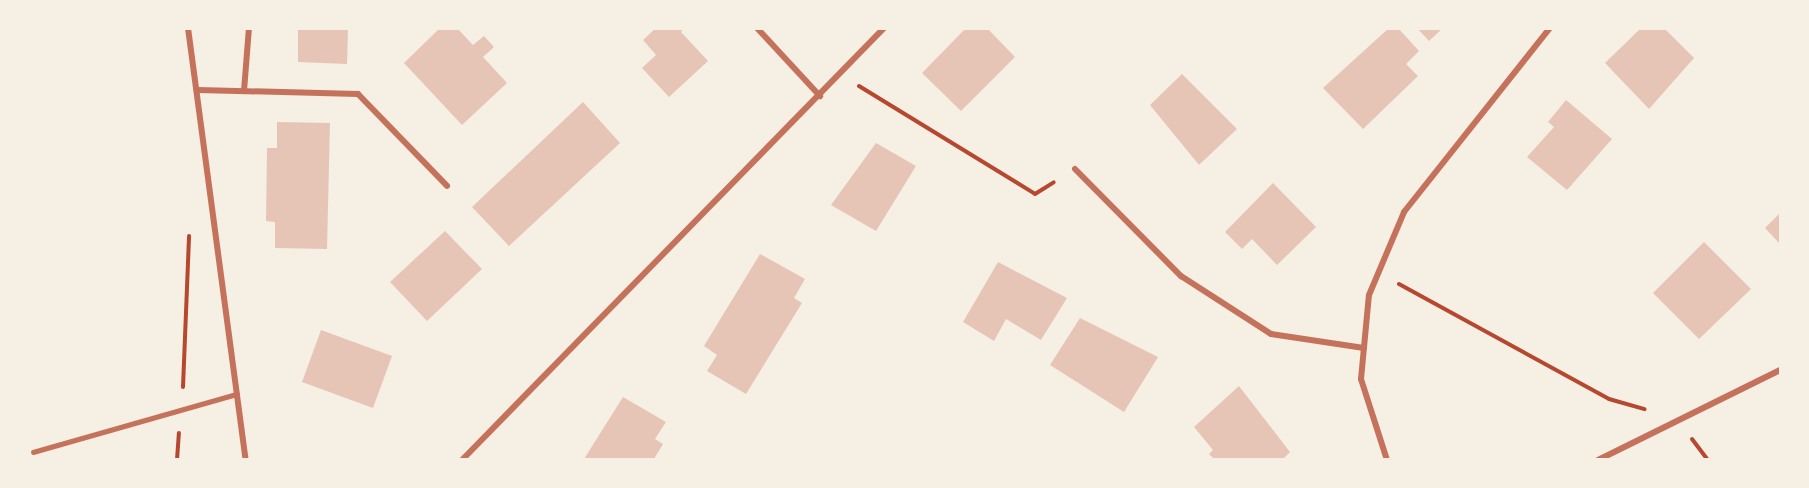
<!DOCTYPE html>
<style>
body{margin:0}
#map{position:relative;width:1809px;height:488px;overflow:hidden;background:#f6efe4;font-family:"Asap Condensed",sans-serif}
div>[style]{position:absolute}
.building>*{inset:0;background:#e6c5b7}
.path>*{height:4px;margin:-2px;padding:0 2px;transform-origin:2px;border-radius:2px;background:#b5482f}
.service>*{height:4.5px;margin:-2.25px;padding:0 2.25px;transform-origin:2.25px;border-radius:2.25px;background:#c5725c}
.minor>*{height:6px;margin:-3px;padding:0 3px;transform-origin:3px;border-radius:3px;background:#c5725c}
span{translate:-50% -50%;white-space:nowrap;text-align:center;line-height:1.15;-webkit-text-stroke:5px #f6efe4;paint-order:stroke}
.frame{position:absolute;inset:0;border:30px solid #f6efe4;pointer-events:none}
</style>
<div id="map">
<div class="building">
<i style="clip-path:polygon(298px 28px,348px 28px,347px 64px,298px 62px)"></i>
<i style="clip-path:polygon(440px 28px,457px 28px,473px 45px,484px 36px,494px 47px,483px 57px,507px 83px,462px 125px,404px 63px)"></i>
<i style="clip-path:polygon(656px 28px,684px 28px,681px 32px,708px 61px,669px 97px,642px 68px,656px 55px,643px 40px)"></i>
<i style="clip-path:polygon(966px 28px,987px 28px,1015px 57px,961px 111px,922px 73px)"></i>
<i style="clip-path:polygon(1389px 28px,1398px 28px,1419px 51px,1406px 64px,1418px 76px,1363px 129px,1323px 88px)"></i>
<i style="clip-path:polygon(1417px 28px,1443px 28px,1429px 41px)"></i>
<i style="clip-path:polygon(1641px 28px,1664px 28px,1694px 58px,1649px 109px,1605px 63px)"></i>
<i style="clip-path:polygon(1182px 74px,1237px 129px,1199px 165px,1150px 105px)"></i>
<i style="clip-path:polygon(1566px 100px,1612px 139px,1567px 190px,1527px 157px,1554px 127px,1548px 122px)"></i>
<i style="clip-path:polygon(583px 102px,620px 143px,509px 246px,472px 207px)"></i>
<i style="clip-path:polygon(277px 122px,330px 123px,327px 249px,275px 248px,275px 222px,266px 221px,267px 148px,277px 148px)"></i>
<i style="clip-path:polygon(876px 143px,916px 166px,876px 231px,831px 205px)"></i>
<i style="clip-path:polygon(1273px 183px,1316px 227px,1277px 265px,1252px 239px,1242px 249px,1225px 232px)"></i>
<i style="clip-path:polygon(1780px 213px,1780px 244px,1765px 228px)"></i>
<i style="clip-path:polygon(445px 231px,482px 269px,427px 321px,390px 282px)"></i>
<i style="clip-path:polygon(1704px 242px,1751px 289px,1699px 339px,1653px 293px)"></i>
<i style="clip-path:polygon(760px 254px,805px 279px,794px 298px,802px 303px,746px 394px,707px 371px,717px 355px,704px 346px)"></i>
<i style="clip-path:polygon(998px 262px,1067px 298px,1041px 340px,1006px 319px,994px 341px,963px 322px)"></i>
<i style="clip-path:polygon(1080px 318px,1158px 357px,1124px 412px,1050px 365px)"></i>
<i style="clip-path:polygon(321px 330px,392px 356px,373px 408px,302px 382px)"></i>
<i style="clip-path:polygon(1239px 386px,1290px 452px,1283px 459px,1214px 459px,1209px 454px,1213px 450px,1194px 427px)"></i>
<i style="clip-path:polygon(623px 397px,666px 422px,655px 439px,663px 444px,654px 459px,584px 459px)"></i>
</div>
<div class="path">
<i style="left:859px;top:86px;width:206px;rotate:31.5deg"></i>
<i style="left:1035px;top:194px;width:22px;rotate:-32deg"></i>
<i style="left:1399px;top:284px;width:239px;rotate:28.7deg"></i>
<i style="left:1609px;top:399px;width:37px;rotate:16deg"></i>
<i style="left:183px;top:387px;width:151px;rotate:-87.7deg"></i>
<i style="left:1692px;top:439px;width:26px;rotate:53deg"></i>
<i style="left:177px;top:460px;width:27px;rotate:-86deg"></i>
</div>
<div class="service">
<i style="left:33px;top:452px;width:212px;rotate:-15.9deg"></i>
</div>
<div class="minor">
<i style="left:188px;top:28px;width:436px;rotate:82.4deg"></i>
<i style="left:757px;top:28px;width:93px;rotate:47.2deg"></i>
<i style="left:198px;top:90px;width:160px;rotate:1.4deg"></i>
<i style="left:358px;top:94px;width:128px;rotate:45.9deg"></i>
<i style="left:244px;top:91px;width:63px;rotate:-85.5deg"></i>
<i style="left:1075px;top:169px;width:151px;rotate:45.3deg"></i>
<i style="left:1181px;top:276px;width:107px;rotate:32.8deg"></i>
<i style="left:1271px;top:334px;width:94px;rotate:8.6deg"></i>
<i style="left:462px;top:460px;width:604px;rotate:-45.67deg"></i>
<i style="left:1387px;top:460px;width:85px;rotate:-107.8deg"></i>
<i style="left:1361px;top:379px;width:84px;rotate:-84.6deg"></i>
<i style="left:1369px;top:295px;width:90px;rotate:-67.1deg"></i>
<i style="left:1404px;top:212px;width:235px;rotate:-51.6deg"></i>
<i style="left:1598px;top:460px;width:203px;rotate:-26.3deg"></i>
</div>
<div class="frame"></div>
</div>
